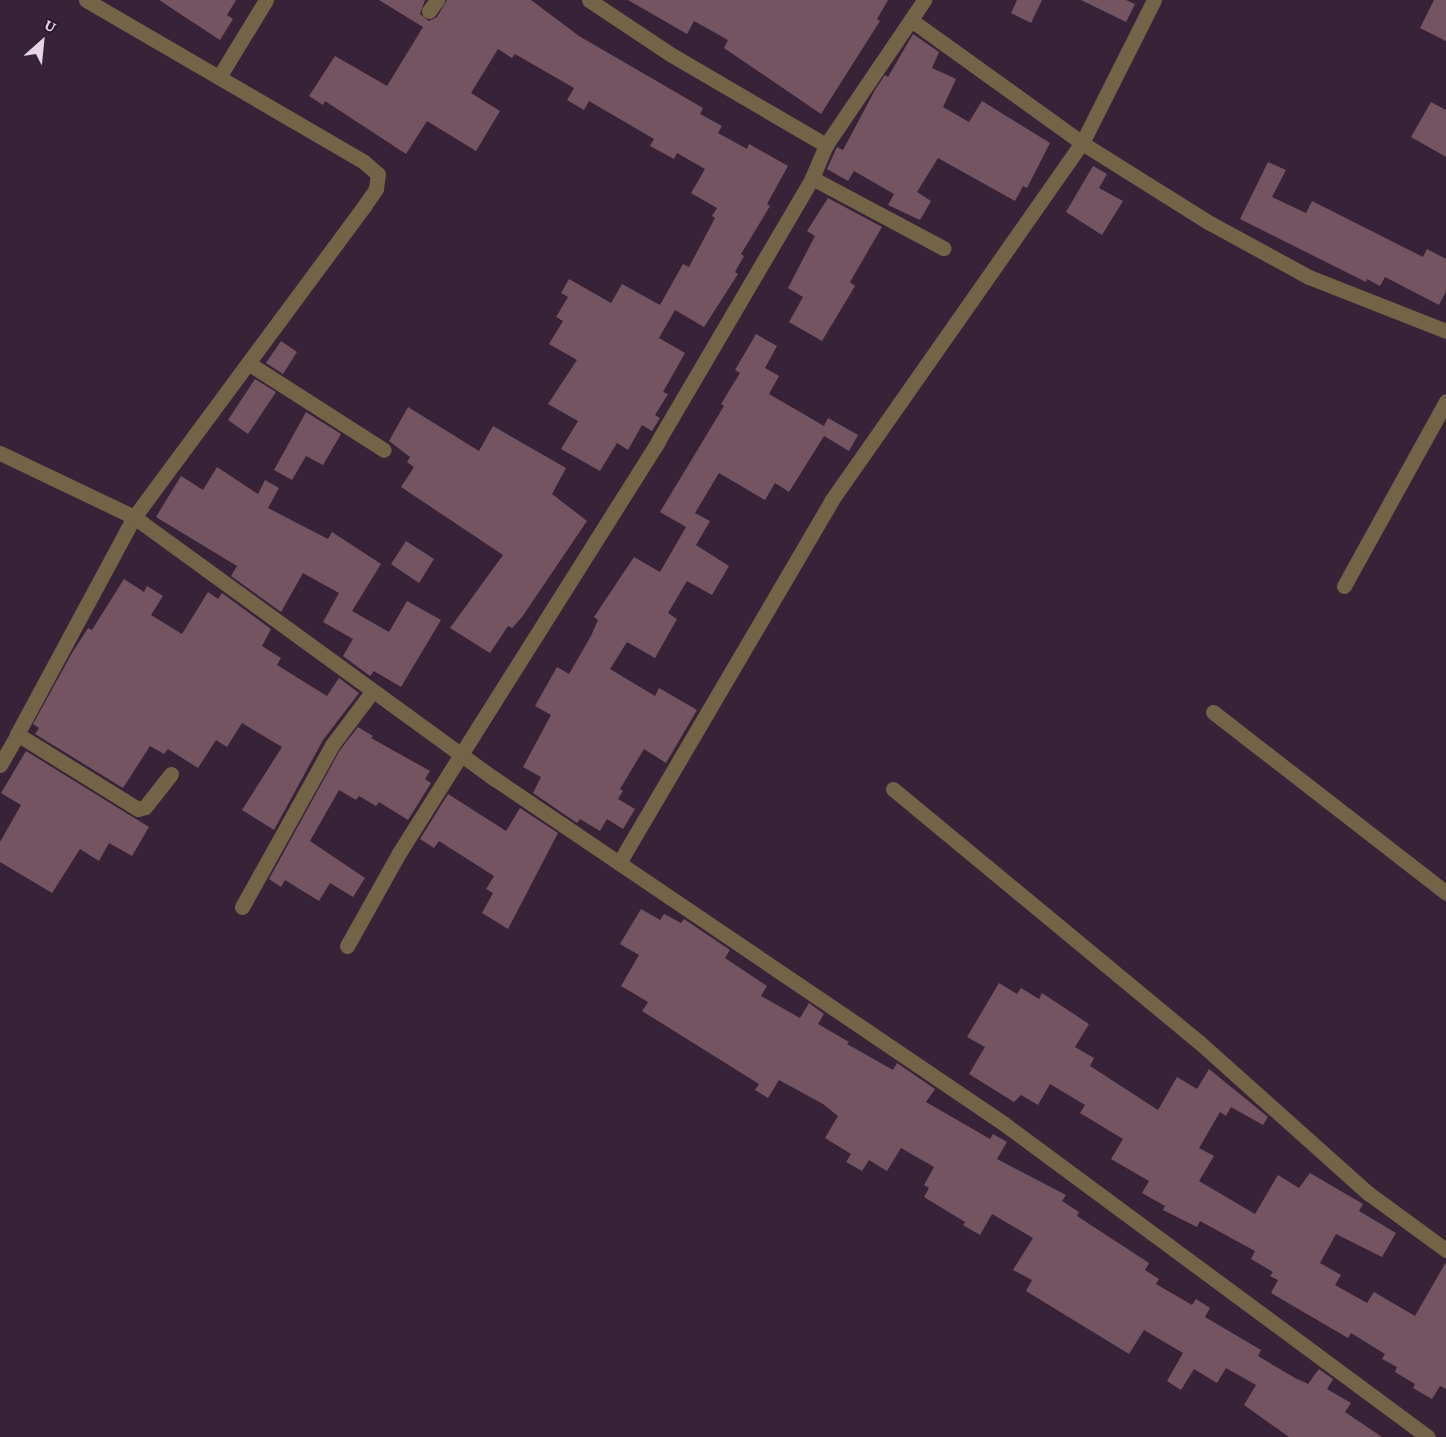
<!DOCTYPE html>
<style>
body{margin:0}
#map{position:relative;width:1446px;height:1437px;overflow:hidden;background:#382238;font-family:"Crimson Pro",serif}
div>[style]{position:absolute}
.building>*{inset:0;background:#755462}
.street>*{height:15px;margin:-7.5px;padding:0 7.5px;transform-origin:7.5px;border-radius:7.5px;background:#756348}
span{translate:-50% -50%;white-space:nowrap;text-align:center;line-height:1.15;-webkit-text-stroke:6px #2d192e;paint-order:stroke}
.north{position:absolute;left:12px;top:12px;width:60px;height:60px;-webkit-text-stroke:4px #2d192e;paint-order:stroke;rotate:27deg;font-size:16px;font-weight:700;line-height:24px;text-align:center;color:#e4d6e4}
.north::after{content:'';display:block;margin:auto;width:21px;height:27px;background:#e4d6e4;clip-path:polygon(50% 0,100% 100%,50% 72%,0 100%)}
</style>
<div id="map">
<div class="building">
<i style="clip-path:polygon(159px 0,236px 0,227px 15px,233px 19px,220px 40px)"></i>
<i style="clip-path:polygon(379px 0,425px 0,420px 14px,429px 21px,437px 17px,447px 0,531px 0,579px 36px,703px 108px,700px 114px,722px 126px,718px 133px,747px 149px,749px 144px,788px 166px,767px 204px,770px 206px,741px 254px,744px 256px,735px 272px,738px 274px,704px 327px,675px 310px,659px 338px,685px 353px,663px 392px,668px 394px,655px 415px,660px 418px,652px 431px,642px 425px,628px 450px,617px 443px,600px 471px,561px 449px,578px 421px,548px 404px,577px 360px,549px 344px,563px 321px,556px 317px,568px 297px,561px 293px,569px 279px,611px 303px,622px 284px,660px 305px,683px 264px,689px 267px,715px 218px,712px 216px,717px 208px,691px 193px,705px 169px,677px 153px,674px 159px,650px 146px,654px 139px,589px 101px,584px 110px,567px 100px,574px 88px,515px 54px,512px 58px,498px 49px,471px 93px,500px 111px,476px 151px,427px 121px,406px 154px,325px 101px,323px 105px,309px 96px,335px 56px,387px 86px,423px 27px)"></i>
<i style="clip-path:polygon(628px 0,888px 0,877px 19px,880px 21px,821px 114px,724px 48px,728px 40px,694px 21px,687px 34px)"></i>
<i style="clip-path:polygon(1017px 0,1042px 0,1031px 23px,1011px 13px)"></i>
<i style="clip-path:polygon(1081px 0,1126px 0,1135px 4px,1126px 22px)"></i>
<i style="clip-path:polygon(1434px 0,1446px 0,1446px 41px,1420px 28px)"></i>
<i style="clip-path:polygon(913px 34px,939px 52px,932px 68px,956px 79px,943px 107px,969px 122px,982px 101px,1050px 143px,1027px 188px,1023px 186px,1015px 201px,938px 158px,917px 192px,931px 201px,920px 220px,888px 205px,894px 194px,854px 171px,848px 181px,827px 169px,837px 147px,843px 150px,875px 90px,885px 75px,888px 77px)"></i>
<i style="clip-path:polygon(1431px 102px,1446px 110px,1446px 157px,1411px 137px)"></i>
<i style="clip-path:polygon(1268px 162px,1286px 170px,1272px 197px,1306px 213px,1312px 201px,1423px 257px,1427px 249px,1446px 259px,1446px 291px,1439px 305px,1385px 277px,1380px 286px,1367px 279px,1366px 282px,1240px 219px)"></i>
<i style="clip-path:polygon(1093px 166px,1107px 174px,1099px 188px,1123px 201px,1102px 235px,1066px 212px)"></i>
<i style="clip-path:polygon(828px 198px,882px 227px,850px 282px,855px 286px,822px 341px,789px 322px,803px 297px,788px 288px,815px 236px,807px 231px)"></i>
<i style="clip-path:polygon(756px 334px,777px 346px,765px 368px,779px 376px,769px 394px,824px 426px,828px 418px,858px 435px,849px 451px,824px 436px,789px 492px,775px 483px,765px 500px,719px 473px,695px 513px,710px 521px,696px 545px,729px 566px,712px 595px,687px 581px,668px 613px,677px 619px,655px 658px,627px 642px,610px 669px,655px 696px,659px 688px,697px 710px,666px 763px,644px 749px,620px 789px,623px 791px,618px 799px,635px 809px,623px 829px,607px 819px,600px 831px,580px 819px,577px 823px,533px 793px,541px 777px,523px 767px,551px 715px,535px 706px,557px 667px,569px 674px,591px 636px,598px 620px,594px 617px,634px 557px,660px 572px,686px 527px,660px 512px,724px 406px,721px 404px,740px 373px,735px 370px)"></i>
<i style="clip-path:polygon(281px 341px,297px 352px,283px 374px,266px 363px)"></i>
<i style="clip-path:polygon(255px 379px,276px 392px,248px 434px,228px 420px)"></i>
<i style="clip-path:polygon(408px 407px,479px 451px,493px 426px,566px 468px,552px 494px,587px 521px,522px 617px,512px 628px,508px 626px,490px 653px,450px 628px,503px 555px,401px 487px,414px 467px,407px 462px,410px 457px,389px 441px)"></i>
<i style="clip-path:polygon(306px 412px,341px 434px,323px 465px,306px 456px,292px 480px,274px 470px)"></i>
<i style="clip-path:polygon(217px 467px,258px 494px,265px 480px,279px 488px,268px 508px,328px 539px,332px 532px,381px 564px,352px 611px,389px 632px,407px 601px,441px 620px,401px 687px,374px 671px,370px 676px,343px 656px,353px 639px,323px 622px,339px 593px,303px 573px,281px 612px,231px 576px,237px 566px,156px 517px,181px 476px,203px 490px)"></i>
<i style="clip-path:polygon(406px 541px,434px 559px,419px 583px,391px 564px)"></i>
<i style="clip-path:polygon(124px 579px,144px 592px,147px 586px,163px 596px,151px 615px,182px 634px,208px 592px,218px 599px,222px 593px,271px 629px,262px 646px,281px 658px,277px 665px,327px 696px,339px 678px,359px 693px,323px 740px,274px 830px,242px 810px,282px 747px,242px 723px,227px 747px,216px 740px,198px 768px,168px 749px,164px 754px,150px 746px,123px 788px,35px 734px,39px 728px,33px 724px,72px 653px,88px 628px,92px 630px)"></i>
<i style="clip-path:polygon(358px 727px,373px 736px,371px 738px,430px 771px,425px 779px,431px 783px,408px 820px,379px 802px,376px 806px,359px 796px,356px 800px,339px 790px,310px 841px,365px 878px,353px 897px,330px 883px,319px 901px,285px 880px,281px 887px,269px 879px,340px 750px)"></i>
<i style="clip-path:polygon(26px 751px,149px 827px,132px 856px,109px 843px,99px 861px,80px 849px,52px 893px,0 862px,0 842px,21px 805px,1px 793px)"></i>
<i style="clip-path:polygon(448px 794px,506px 831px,520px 808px,558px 833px,508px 929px,482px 913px,493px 893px,486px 889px,494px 876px,439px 841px,434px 848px,420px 839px)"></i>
<i style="clip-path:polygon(641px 909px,660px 920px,664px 914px,681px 923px,684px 919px,730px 950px,725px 958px,767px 986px,761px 996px,800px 1018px,809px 1003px,824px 1014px,818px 1024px,849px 1042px,847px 1044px,893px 1070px,897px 1063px,935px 1089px,926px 1102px,990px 1139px,993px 1134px,1007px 1142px,997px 1159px,1066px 1195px,1062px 1201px,1079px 1212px,1077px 1216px,1149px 1263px,1145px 1270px,1159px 1279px,1156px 1284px,1192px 1305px,1196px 1299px,1210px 1308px,1205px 1317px,1261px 1350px,1258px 1356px,1295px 1378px,1308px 1384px,1319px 1369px,1333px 1379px,1327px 1389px,1351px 1403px,1345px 1412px,1382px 1437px,1289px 1437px,1244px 1405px,1256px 1385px,1226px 1368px,1217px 1383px,1194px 1369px,1181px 1390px,1167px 1381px,1183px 1353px,1144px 1330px,1129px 1354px,1026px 1291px,1032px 1280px,1013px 1270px,1033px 1238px,992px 1214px,980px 1235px,963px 1225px,965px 1222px,924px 1197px,929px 1188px,924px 1185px,934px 1167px,901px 1148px,887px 1171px,869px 1160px,862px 1171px,846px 1162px,851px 1154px,825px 1138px,838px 1116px,823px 1104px,779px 1080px,768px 1098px,755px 1090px,759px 1084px,642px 1011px,648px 1002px,621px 986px,639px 955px,620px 944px)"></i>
<i style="clip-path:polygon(999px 983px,1017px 994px,1021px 988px,1039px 999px,1042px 993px,1089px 1024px,1075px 1047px,1094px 1058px,1090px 1066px,1158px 1110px,1177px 1077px,1197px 1089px,1209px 1069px,1268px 1117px,1263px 1125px,1231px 1107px,1226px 1116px,1220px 1112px,1199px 1148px,1214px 1156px,1199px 1181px,1255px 1214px,1278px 1175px,1299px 1188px,1310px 1173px,1363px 1204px,1359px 1211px,1396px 1233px,1382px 1257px,1336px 1234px,1320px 1263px,1341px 1275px,1335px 1285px,1367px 1303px,1374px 1292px,1415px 1316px,1446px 1262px,1446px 1389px,1440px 1386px,1432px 1399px,1413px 1388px,1415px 1384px,1395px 1372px,1397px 1367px,1382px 1359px,1385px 1354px,1351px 1333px,1348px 1338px,1271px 1293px,1278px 1280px,1270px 1276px,1273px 1272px,1251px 1259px,1255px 1251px,1200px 1221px,1197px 1227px,1163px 1210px,1165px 1206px,1142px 1193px,1149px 1181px,1111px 1159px,1123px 1139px,1080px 1113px,1085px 1105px,1050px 1084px,1038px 1105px,1021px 1095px,1014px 1102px,969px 1074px,985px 1047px,967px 1037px)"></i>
</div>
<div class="street">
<i style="left:86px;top:0;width:322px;rotate:30.2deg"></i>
<i style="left:364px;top:162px;width:18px;rotate:41deg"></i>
<i style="left:378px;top:174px;width:15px;rotate:98deg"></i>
<i style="left:376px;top:189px;width:19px;rotate:125deg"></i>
<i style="left:365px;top:205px;width:388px;rotate:126.5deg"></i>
<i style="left:134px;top:517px;width:247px;rotate:118.3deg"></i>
<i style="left:17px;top:734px;width:142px;rotate:31.8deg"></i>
<i style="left:138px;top:809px;width:7px;rotate:-16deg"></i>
<i style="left:145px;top:807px;width:42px;rotate:-51.8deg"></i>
<i style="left:589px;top:0;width:97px;rotate:33.7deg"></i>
<i style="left:670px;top:54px;width:181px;rotate:30.3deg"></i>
<i style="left:429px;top:11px;width:14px;rotate:-54deg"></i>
<i style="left:911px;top:20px;width:211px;rotate:35.7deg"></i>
<i style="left:1082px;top:143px;width:149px;rotate:32.1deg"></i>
<i style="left:1208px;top:222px;width:115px;rotate:28.6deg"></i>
<i style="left:1309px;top:277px;width:147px;rotate:21.5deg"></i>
<i style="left:219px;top:77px;width:90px;rotate:-58.6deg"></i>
<i style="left:812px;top:178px;width:149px;rotate:28.1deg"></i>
<i style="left:248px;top:363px;width:161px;rotate:32.6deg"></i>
<i style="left:0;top:453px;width:148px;rotate:25.5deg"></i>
<i style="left:134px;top:517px;width:446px;rotate:36deg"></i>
<i style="left:495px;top:779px;width:614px;rotate:34.1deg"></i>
<i style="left:1003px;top:1123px;width:528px;rotate:36.46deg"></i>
<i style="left:1344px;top:586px;width:211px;rotate:-61.1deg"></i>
<i style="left:1213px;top:712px;width:295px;rotate:37.8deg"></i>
<i style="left:0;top:765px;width:34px;rotate:-60deg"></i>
<i style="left:893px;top:789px;width:397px;rotate:39.6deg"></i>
<i style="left:1199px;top:1042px;width:227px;rotate:41.8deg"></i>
<i style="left:1368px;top:1193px;width:97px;rotate:36.2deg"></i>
<i style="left:619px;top:863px;width:420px;rotate:-59.6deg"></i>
<i style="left:831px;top:501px;width:437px;rotate:-55deg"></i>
<i style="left:1082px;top:143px;width:160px;rotate:-63.3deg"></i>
<i style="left:242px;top:907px;width:185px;rotate:-60.9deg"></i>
<i style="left:332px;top:745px;width:66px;rotate:-53deg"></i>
<i style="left:347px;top:946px;width:107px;rotate:-60.8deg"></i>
<i style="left:399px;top:853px;width:487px;rotate:-57.8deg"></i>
<i style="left:658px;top:441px;width:305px;rotate:-59.6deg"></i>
<i style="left:812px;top:178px;width:36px;rotate:-67deg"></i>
<i style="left:826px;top:145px;width:175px;rotate:-55.9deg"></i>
</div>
<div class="north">U</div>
</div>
